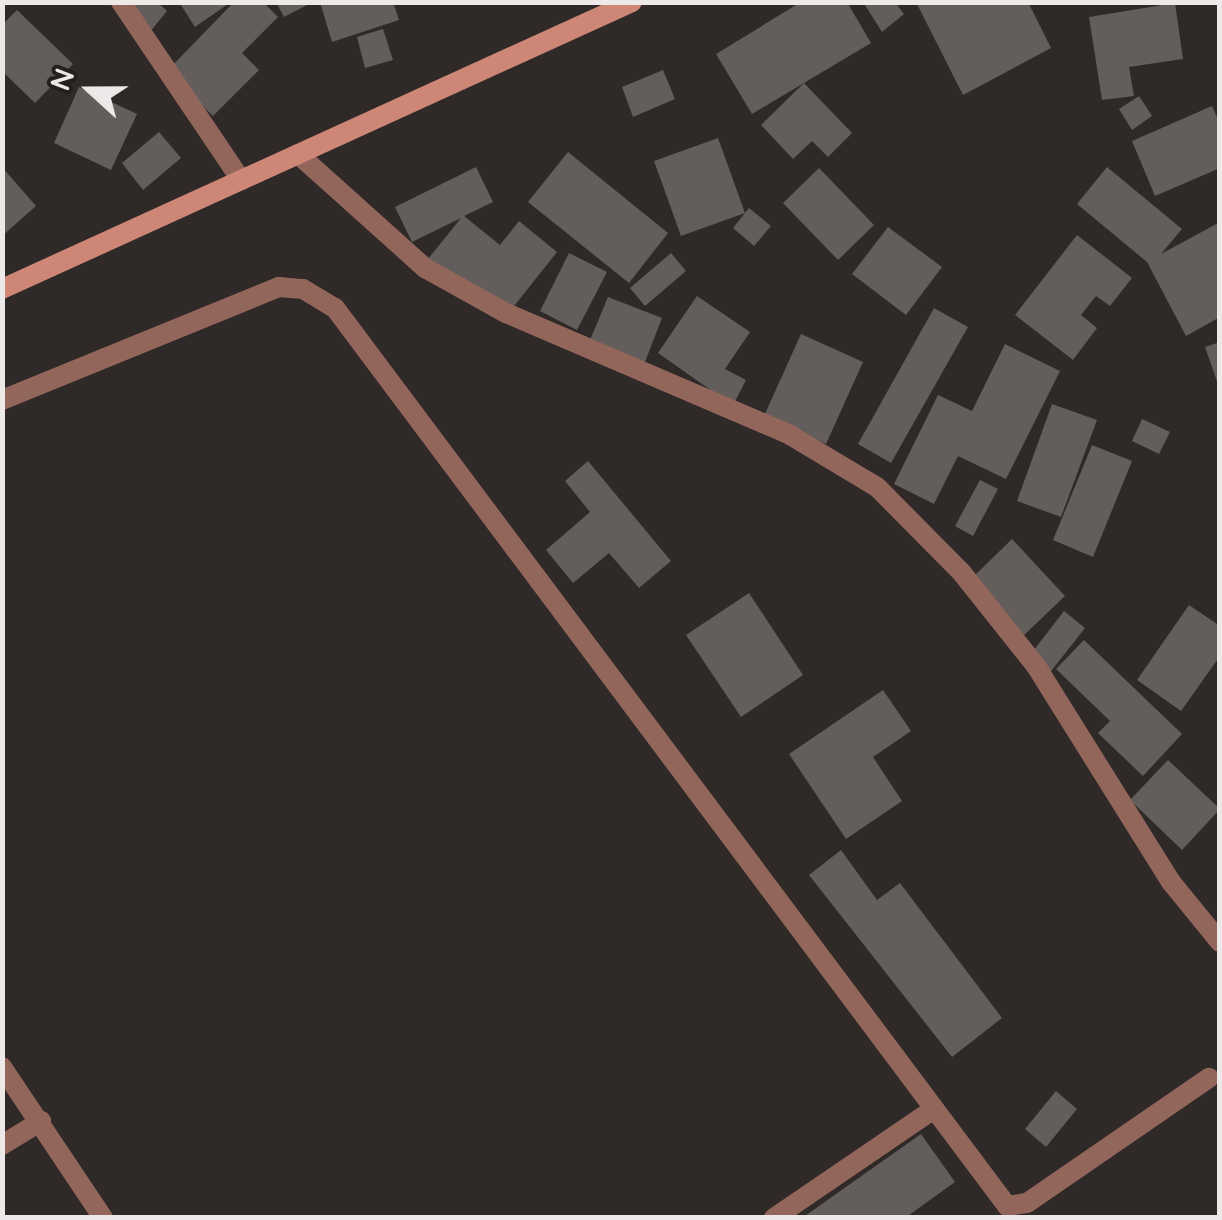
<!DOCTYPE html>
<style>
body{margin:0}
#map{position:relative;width:1222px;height:1220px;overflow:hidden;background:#2f2928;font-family:Quicksand,sans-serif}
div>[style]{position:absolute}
.building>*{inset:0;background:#635d5b}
.street>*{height:20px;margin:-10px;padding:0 10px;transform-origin:10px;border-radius:10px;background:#93665c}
.secondary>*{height:20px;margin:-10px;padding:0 10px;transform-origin:10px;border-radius:10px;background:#ce8777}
span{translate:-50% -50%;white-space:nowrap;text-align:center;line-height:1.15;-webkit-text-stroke:9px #25201e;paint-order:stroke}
.frame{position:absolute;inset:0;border:5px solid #ede9e8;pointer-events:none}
.north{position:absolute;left:40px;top:40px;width:100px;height:100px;-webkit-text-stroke:8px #25201e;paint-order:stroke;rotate:291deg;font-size:28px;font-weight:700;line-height:40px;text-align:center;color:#ede9e8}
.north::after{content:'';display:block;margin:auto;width:35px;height:45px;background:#ede9e8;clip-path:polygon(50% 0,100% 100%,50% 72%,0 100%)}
</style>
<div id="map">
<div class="building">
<i style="clip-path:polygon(120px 2px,157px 2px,167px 11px,150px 32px)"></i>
<i style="clip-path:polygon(179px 2px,231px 2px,195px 27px)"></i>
<i style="clip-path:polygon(234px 2px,263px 2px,278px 17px,242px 53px,259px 70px,213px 116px,167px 71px)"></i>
<i style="clip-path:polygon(276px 2px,313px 2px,284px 17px)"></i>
<i style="clip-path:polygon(320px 2px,393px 2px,399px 20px,332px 42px)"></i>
<i style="clip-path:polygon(801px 2px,847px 2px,871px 43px,752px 114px,716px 54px)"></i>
<i style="clip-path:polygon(863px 2px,895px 2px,904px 14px,882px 32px)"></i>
<i style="clip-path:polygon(916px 2px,1028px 2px,1051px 48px,963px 95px)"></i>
<i style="clip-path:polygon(1175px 3px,1183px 59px,1129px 67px,1134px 96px,1102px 100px,1089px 17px)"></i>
<i style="clip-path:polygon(17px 10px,73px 64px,35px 103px,2px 71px,2px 25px)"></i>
<i style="clip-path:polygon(383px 29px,393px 60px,365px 68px,357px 37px)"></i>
<i style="clip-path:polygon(663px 70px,675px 99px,633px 117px,622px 87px)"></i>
<i style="clip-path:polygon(804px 83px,852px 133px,828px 157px,812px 141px,793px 159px,761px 125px)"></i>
<i style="clip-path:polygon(79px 87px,137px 114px,111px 170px,54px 143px)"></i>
<i style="clip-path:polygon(1139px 96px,1152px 116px,1132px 130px,1119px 109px)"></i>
<i style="clip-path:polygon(1212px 106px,1220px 124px,1220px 168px,1155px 196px,1132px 141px)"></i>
<i style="clip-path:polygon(159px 132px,181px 158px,143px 190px,122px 163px)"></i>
<i style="clip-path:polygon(718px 138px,745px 213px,681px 236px,654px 161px)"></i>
<i style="clip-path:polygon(568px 152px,668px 233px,629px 283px,528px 202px)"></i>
<i style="clip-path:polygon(2px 167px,36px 206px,2px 236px)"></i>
<i style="clip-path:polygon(476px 167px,493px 202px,464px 216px,500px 245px,519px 221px,557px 252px,503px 320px,428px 259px,461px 218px,412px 242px,395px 207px)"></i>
<i style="clip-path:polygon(1107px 167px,1182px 229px,1161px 254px,1220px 222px,1220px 317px,1186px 336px,1147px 262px,1077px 204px)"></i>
<i style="clip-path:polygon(819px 168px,874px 225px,838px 260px,783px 203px)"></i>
<i style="clip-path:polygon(749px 208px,771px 226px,754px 246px,733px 228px)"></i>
<i style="clip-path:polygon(888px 227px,942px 267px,906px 315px,852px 274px)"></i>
<i style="clip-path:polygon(1077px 235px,1132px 278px,1110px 306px,1096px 296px,1081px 315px,1097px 328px,1073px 360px,1015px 315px)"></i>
<i style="clip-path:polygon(569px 253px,607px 272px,577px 330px,540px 311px)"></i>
<i style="clip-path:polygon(671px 253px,686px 271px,645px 306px,630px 288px)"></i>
<i style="clip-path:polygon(697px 296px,750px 332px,725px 369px,746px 380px,729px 413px,707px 401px,712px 391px,658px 353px)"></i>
<i style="clip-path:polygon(608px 297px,662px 318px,643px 367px,588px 345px)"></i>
<i style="clip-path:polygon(934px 308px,968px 327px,891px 463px,858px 444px)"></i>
<i style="clip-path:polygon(801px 334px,863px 362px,826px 444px,764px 416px)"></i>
<i style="clip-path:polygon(1220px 342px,1220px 387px,1219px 387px,1205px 347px)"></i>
<i style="clip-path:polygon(1005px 344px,1060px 371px,1006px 479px,958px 456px,934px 504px,894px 484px,938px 395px,972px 411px)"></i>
<i style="clip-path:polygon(1052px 404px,1097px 420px,1061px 517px,1017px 501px)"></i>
<i style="clip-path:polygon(1142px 419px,1170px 432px,1159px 454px,1132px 441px)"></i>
<i style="clip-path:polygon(1092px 445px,1132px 461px,1093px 557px,1053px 540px)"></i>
<i style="clip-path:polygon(588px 461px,671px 561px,639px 588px,609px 553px,573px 583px,546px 550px,590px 512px,565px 481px)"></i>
<i style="clip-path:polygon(980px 480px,998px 489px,973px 536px,955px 526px)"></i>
<i style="clip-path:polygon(1012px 539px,1065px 596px,1021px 638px,968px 582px)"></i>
<i style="clip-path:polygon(749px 593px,803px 675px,741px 717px,686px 635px)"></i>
<i style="clip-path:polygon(1189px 605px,1220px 626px,1220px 656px,1181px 711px,1137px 680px)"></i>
<i style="clip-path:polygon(1064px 611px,1085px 628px,1048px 675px,1027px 659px)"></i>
<i style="clip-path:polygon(1084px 640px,1182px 734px,1143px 776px,1098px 733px,1110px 721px,1056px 669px)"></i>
<i style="clip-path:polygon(883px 690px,911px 731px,873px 757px,902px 801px,846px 839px,789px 754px)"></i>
<i style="clip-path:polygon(1168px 760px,1220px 809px,1182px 850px,1130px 800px)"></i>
<i style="clip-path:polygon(841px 850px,877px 900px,900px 883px,1002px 1018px,952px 1057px,809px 875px)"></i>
<i style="clip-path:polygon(1056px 1091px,1077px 1109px,1046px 1147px,1025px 1129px)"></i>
<i style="clip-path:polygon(921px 1134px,955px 1182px,905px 1218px,802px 1218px)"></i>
</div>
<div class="street">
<i style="left:121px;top:2px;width:215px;rotate:56deg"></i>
<i style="left:298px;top:154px;width:171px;rotate:41.9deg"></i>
<i style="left:425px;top:268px;width:93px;rotate:29.1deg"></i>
<i style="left:506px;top:313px;width:309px;rotate:23.2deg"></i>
<i style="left:790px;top:435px;width:101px;rotate:30.9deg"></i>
<i style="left:877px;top:487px;width:121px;rotate:45.3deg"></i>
<i style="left:962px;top:573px;width:119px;rotate:51.5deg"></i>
<i style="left:1036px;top:666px;width:255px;rotate:58deg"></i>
<i style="left:1171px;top:882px;width:77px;rotate:50.8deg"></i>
<i style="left:2px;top:400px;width:299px;rotate:-22.2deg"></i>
<i style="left:279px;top:287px;width:24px;rotate:5deg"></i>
<i style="left:303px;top:289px;width:37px;rotate:31deg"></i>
<i style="left:335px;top:308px;width:1122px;rotate:53.19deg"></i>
<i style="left:1007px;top:1206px;width:20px;rotate:-9deg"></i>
<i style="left:1027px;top:1203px;width:221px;rotate:-34.5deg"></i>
<i style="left:2px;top:1067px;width:182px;rotate:56.2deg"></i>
<i style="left:2px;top:1145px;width:46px;rotate:-31.6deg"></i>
<i style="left:774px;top:1218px;width:190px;rotate:-34.3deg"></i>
</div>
<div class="secondary">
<i style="left:2px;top:289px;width:692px;rotate:-24.49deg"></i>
</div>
<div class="frame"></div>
<div class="north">N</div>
</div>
